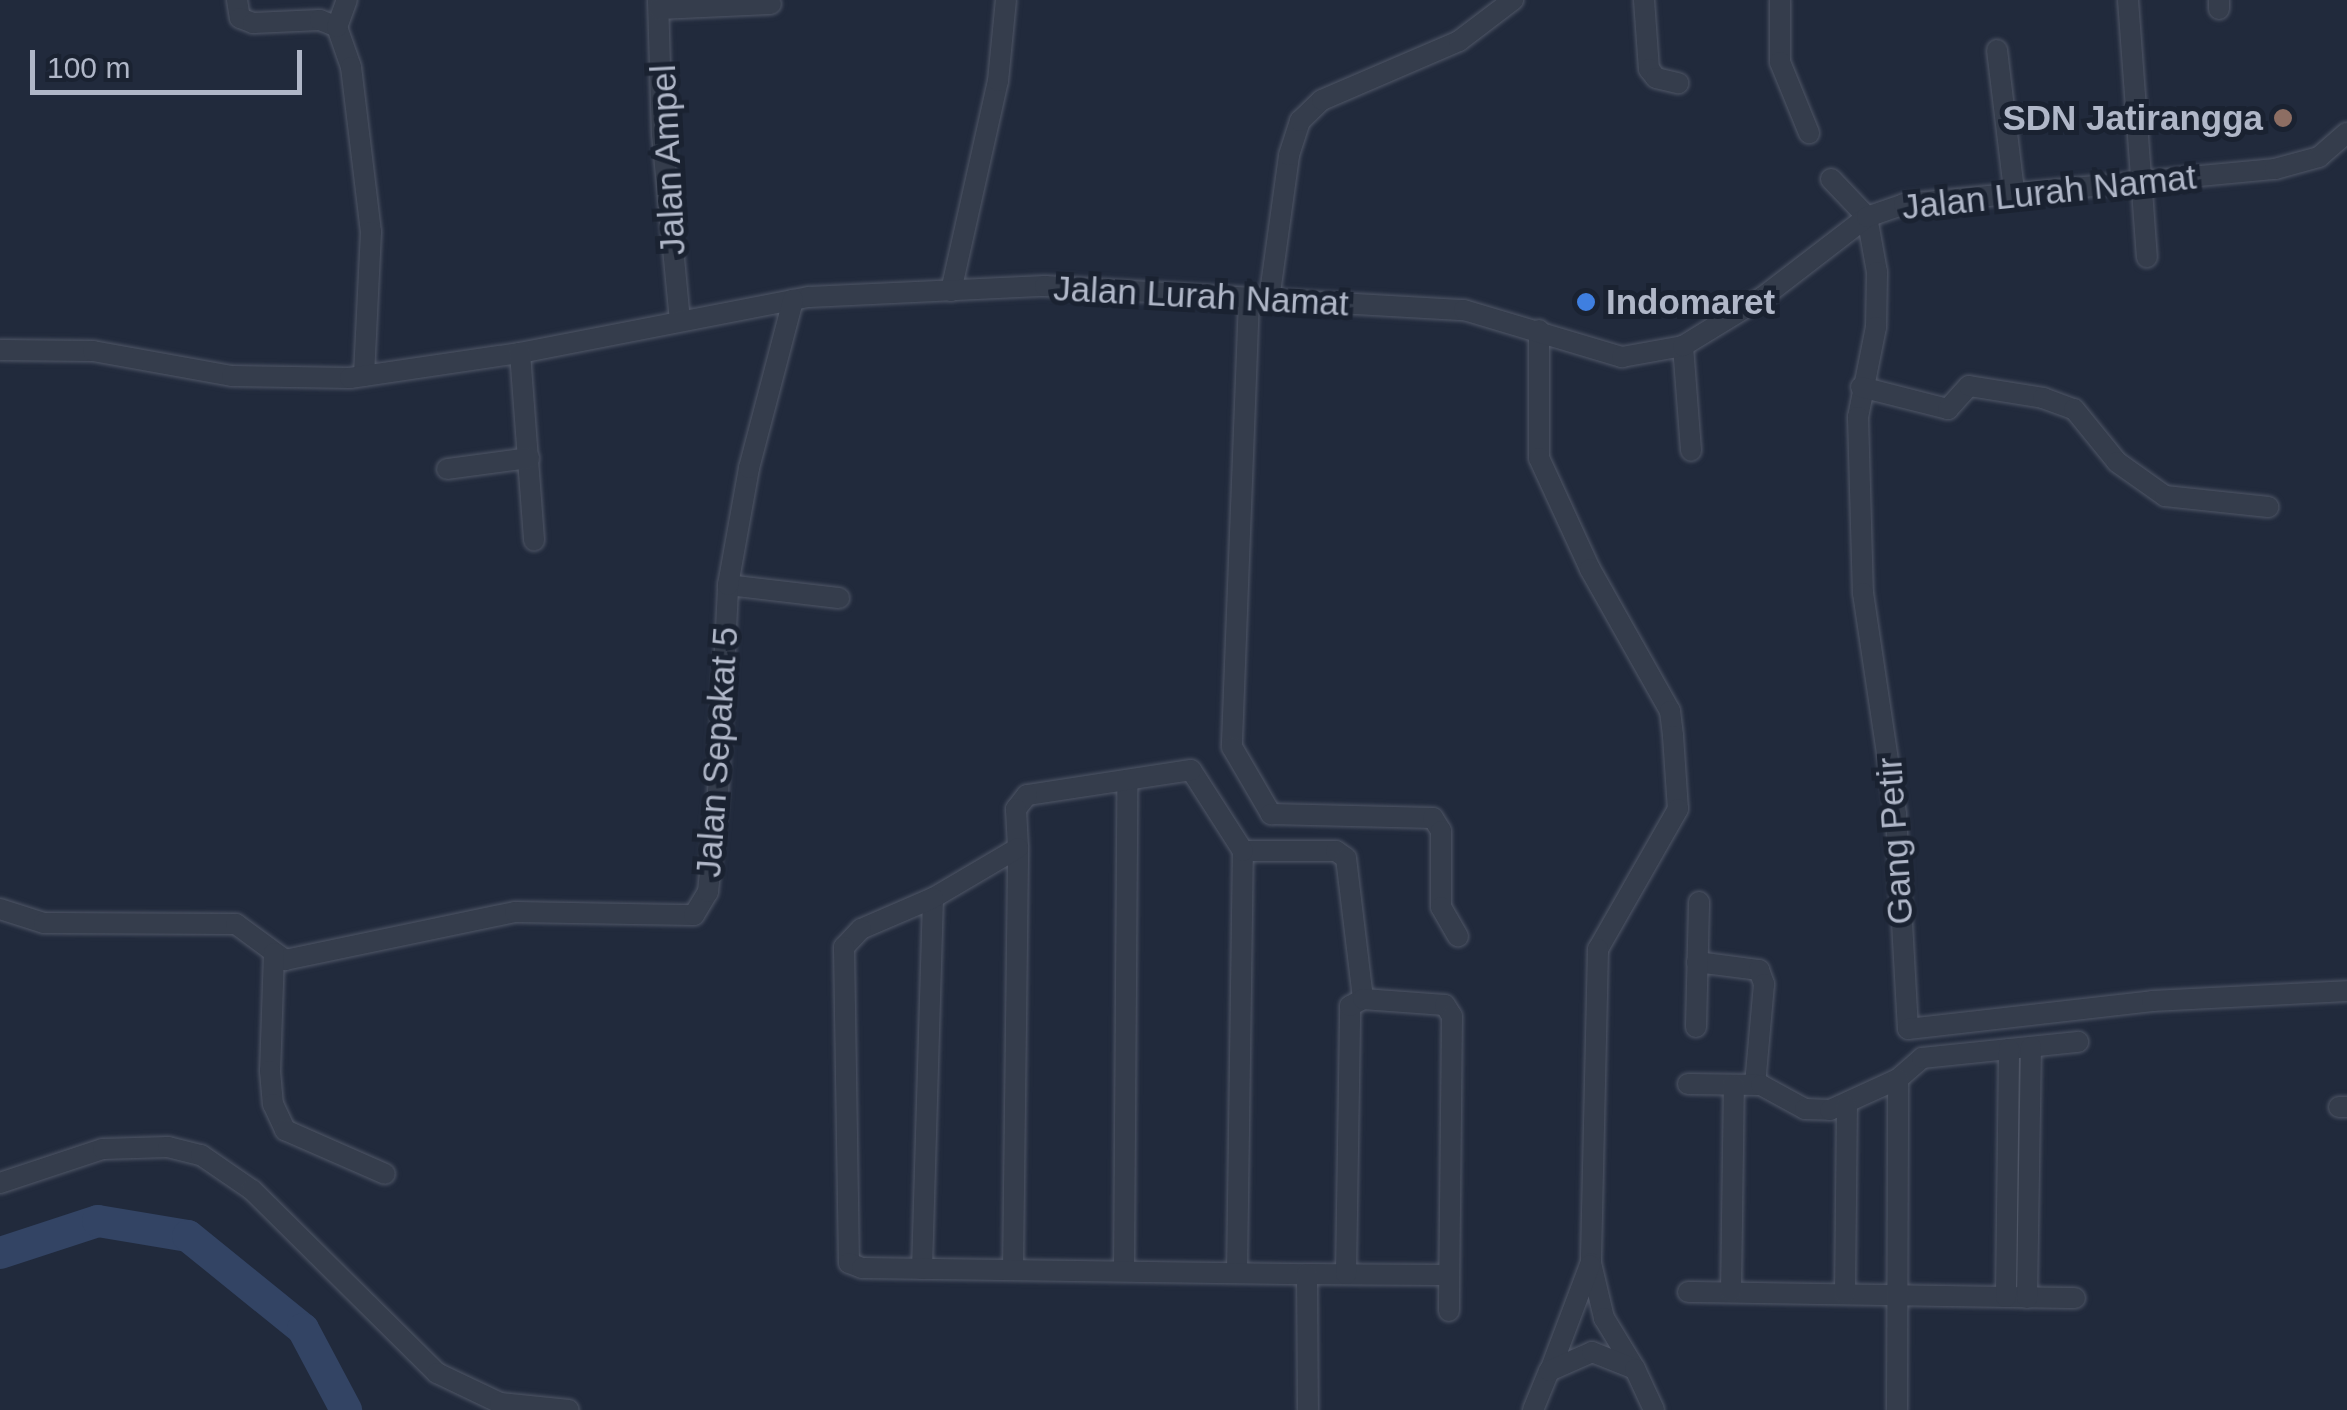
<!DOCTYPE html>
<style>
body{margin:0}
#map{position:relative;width:2347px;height:1410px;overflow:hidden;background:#212a3c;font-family:Arial,sans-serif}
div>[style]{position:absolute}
.river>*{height:32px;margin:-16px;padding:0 16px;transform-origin:16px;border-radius:16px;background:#334464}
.roads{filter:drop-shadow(0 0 2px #505767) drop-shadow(0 0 2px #505767)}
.street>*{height:20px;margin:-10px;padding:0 10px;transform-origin:10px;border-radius:10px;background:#353d4c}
.dots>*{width:28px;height:28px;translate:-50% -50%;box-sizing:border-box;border:5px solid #1a2231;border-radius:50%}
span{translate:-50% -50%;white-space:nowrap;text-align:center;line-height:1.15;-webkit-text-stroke:10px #1a2231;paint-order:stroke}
.poi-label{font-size:35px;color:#b0b7c8;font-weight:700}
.right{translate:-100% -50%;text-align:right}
.left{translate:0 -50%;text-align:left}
.street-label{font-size:35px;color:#b0b7c8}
.scale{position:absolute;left:30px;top:50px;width:272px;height:45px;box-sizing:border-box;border:5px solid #b0b7c8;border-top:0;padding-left:12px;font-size:30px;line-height:35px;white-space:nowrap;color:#b0b7c8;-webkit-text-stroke:8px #1a2231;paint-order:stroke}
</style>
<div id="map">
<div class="river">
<i style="left:0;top:1253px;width:103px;rotate:-18.1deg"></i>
<i style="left:98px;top:1221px;width:91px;rotate:9.5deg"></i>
<i style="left:188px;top:1236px;width:148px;rotate:39deg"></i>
<i style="left:303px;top:1329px;width:92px;rotate:62deg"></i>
</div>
<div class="roads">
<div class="street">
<i style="left:237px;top:0;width:18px;rotate:81deg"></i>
<i style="left:240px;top:18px;width:14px;rotate:21deg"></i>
<i style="left:253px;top:23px;width:67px;rotate:-2.6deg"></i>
<i style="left:320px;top:20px;width:18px;rotate:22deg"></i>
<i style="left:337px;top:27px;width:42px;rotate:70.7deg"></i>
<i style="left:351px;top:67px;width:166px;rotate:83.1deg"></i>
<i style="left:371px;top:232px;width:144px;rotate:92.8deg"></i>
<i style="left:658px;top:0;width:134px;rotate:88.3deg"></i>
<i style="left:662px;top:134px;width:187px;rotate:84.5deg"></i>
<i style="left:1644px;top:0;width:69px;rotate:85.9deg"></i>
<i style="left:1649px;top:69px;width:11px;rotate:52deg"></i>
<i style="left:1656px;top:78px;width:23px;rotate:13deg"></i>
<i style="left:1780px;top:0;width:62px;rotate:90deg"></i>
<i style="left:1780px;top:62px;width:77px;rotate:67.8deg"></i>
<i style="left:2128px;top:0;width:258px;rotate:85.8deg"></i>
<i style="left:659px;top:9px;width:112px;rotate:-2.6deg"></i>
<i style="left:2219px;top:9px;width:9px;rotate:-90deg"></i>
<i style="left:337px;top:27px;width:29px;rotate:-70deg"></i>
<i style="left:1997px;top:50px;width:142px;rotate:83.1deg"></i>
<i style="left:1831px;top:179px;width:52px;rotate:46.5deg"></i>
<i style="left:1867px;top:217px;width:56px;rotate:79.7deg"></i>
<i style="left:1877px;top:272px;width:55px;rotate:91deg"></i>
<i style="left:1876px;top:327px;width:92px;rotate:101.3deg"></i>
<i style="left:1858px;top:417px;width:176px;rotate:88.4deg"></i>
<i style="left:1863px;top:593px;width:224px;rotate:81.5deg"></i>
<i style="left:1896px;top:815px;width:214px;rotate:86.8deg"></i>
<i style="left:1908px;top:1029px;width:246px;rotate:-6.5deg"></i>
<i style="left:2152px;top:1001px;width:195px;rotate:-2.9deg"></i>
<i style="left:951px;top:291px;width:215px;rotate:-77.4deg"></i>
<i style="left:998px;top:81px;width:81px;rotate:-84.4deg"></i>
<i style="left:1249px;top:299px;width:448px;rotate:92.2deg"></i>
<i style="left:1232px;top:747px;width:78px;rotate:59.8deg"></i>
<i style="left:1271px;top:814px;width:162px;rotate:1.4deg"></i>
<i style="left:1433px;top:818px;width:15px;rotate:58deg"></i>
<i style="left:1441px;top:831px;width:76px;rotate:90deg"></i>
<i style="left:1441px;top:907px;width:34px;rotate:60deg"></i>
<i style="left:1269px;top:300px;width:146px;rotate:-82.1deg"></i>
<i style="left:1289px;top:155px;width:36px;rotate:-72deg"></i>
<i style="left:1300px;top:121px;width:30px;rotate:-44deg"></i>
<i style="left:1322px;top:100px;width:149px;rotate:-23.3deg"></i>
<i style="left:1459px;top:41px;width:68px;rotate:-37.2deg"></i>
<i style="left:1539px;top:330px;width:128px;rotate:90deg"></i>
<i style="left:1539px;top:458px;width:122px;rotate:65.3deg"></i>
<i style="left:1590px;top:569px;width:163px;rotate:60.6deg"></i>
<i style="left:1670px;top:711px;width:25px;rotate:83deg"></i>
<i style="left:1673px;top:736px;width:73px;rotate:86.1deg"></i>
<i style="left:1678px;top:809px;width:161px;rotate:119.7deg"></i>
<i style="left:1598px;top:949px;width:314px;rotate:91.3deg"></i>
<i style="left:1591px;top:1263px;width:57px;rotate:76.7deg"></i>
<i style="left:1604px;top:1318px;width:60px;rotate:58.7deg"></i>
<i style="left:1683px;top:346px;width:105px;rotate:85.6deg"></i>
<i style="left:0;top:350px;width:93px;rotate:0.6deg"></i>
<i style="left:93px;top:351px;width:141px;rotate:10.2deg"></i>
<i style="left:232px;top:376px;width:118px;rotate:1deg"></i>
<i style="left:350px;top:378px;width:172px;rotate:-8.4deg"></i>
<i style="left:520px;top:353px;width:294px;rotate:-11deg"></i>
<i style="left:809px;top:297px;width:236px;rotate:-2.7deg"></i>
<i style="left:1045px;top:286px;width:420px;rotate:3.3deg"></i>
<i style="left:1464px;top:310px;width:165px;rotate:16.6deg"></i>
<i style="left:1622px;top:357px;width:62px;rotate:-10.2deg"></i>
<i style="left:1683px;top:346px;width:94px;rotate:-31.5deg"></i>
<i style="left:1763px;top:297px;width:131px;rotate:-37.6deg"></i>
<i style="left:1867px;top:217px;width:39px;rotate:-19deg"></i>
<i style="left:1904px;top:204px;width:373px;rotate:-5.4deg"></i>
<i style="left:2275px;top:169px;width:46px;rotate:-15.3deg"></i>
<i style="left:2319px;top:157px;width:37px;rotate:-41deg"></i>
<i style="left:520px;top:353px;width:188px;rotate:85.7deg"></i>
<i style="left:1861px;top:387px;width:90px;rotate:14.2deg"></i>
<i style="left:1948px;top:409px;width:31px;rotate:-48deg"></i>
<i style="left:1969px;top:386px;width:75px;rotate:9.2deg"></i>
<i style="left:2043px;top:398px;width:33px;rotate:20deg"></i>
<i style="left:2074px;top:409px;width:68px;rotate:50.9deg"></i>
<i style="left:2117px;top:462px;width:59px;rotate:35.3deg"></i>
<i style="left:2165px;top:496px;width:104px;rotate:6.1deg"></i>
<i style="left:447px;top:469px;width:83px;rotate:-7.6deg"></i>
<i style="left:728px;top:585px;width:112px;rotate:6.7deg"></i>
<i style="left:1243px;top:851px;width:93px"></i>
<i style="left:1336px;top:851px;width:12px;rotate:35deg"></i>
<i style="left:1346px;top:858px;width:142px;rotate:83.1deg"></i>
<i style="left:0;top:909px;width:46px;rotate:17.7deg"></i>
<i style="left:44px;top:923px;width:192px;rotate:0.3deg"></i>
<i style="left:236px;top:924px;width:61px;rotate:36.3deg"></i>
<i style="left:285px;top:960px;width:235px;rotate:-11.8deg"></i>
<i style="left:515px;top:912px;width:179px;rotate:1deg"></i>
<i style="left:694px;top:915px;width:27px;rotate:-59deg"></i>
<i style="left:708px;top:892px;width:100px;rotate:-84.2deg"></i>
<i style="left:718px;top:793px;width:208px;rotate:-87.2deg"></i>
<i style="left:728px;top:585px;width:119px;rotate:-79.8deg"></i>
<i style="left:749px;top:468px;width:174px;rotate:-75.3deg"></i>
<i style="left:274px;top:953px;width:118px;rotate:91.9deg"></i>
<i style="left:270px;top:1071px;width:33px;rotate:85deg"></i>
<i style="left:273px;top:1104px;width:29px;rotate:65deg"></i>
<i style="left:285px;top:1130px;width:109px;rotate:23.7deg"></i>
<i style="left:1697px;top:962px;width:63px;rotate:7.4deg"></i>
<i style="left:1759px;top:970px;width:15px;rotate:70deg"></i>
<i style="left:1764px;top:984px;width:101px;rotate:95.1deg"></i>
<i style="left:1696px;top:1027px;width:125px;rotate:-88.6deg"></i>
<i style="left:1688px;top:1084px;width:73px;rotate:0.8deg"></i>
<i style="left:1761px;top:1085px;width:50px;rotate:28.6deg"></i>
<i style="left:1805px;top:1109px;width:25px;rotate:2deg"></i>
<i style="left:1830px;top:1110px;width:75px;rotate:-24.5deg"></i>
<i style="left:1898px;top:1079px;width:32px;rotate:-41deg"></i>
<i style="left:1922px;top:1058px;width:157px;rotate:-5.9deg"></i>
<i style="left:2339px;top:1107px;width:8px"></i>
<i style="left:0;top:1183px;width:108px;rotate:-18.3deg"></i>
<i style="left:103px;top:1149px;width:65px;rotate:-1.8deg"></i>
<i style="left:168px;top:1147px;width:34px;rotate:14deg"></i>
<i style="left:201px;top:1155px;width:62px;rotate:34.5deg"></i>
<i style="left:252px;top:1190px;width:260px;rotate:44.7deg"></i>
<i style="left:437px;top:1373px;width:70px;rotate:25.5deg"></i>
<i style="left:500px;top:1403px;width:69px;rotate:5.8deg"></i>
<i style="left:922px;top:1269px;width:371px;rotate:-88.3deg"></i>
<i style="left:1013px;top:1270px;width:422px;rotate:-89.3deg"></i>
<i style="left:1124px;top:1271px;width:491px;rotate:-89.6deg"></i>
<i style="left:1237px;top:1273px;width:422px;rotate:-89.2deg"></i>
<i style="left:1243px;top:851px;width:96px;rotate:-122.7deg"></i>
<i style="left:1191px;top:770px;width:166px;rotate:171.3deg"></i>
<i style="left:1027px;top:795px;width:18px;rotate:128deg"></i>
<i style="left:1016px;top:809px;width:39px;rotate:87deg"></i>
<i style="left:1018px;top:848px;width:99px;rotate:149.5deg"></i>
<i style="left:933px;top:898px;width:78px;rotate:156.7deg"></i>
<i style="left:861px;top:929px;width:25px;rotate:133deg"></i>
<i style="left:844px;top:947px;width:316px;rotate:89.1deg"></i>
<i style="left:849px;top:1263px;width:14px;rotate:21deg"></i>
<i style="left:862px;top:1268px;width:445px;rotate:0.8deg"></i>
<i style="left:1307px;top:1274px;width:142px;rotate:0.4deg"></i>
<i style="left:1307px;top:1274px;width:136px;rotate:89.6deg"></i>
<i style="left:1346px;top:1274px;width:268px;rotate:-89.1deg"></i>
<i style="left:1350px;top:1006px;width:15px;rotate:-28deg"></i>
<i style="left:1363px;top:999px;width:82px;rotate:4.2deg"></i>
<i style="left:1445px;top:1005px;width:13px;rotate:58deg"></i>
<i style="left:1452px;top:1016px;width:295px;rotate:90.6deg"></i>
<i style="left:1688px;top:1292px;width:387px;rotate:0.9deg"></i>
<i style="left:1731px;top:1292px;width:207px;rotate:-89.2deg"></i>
<i style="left:1845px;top:1294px;width:187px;rotate:-89.4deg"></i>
<i style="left:2006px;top:1297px;width:248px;rotate:-89.3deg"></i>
<i style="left:2027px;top:1298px;width:251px;rotate:-89.1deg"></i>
<i style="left:1551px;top:1368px;width:110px;rotate:-69.3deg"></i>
<i style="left:1533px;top:1410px;width:42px;rotate:-67.7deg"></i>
<i style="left:1549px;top:1371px;width:47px;rotate:-23.8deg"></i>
<i style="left:1592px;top:1352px;width:46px;rotate:21.6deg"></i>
<i style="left:1635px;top:1369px;width:45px;rotate:65.1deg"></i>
<i style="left:1897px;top:1410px;width:331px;rotate:-89.8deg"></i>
</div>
</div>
<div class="dots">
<i style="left:2283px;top:118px;background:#8d6e63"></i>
<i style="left:1586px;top:302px;background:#3f7fe0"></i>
</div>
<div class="poi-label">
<span class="right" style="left:2263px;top:118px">SDN Jatirangga</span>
<span class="left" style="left:1606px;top:302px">Indomaret</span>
</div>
<div class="street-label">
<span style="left:668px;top:160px;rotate:-93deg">Jalan Ampel</span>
<span style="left:2049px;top:192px;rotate:-6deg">Jalan Lurah Namat</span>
<span style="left:1201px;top:296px;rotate:3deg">Jalan Lurah Namat</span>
<span style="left:717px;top:752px;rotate:-86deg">Jalan Sepakat 5</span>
<span style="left:1895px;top:841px;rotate:-94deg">Gang Petir</span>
</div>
<div class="scale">100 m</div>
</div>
